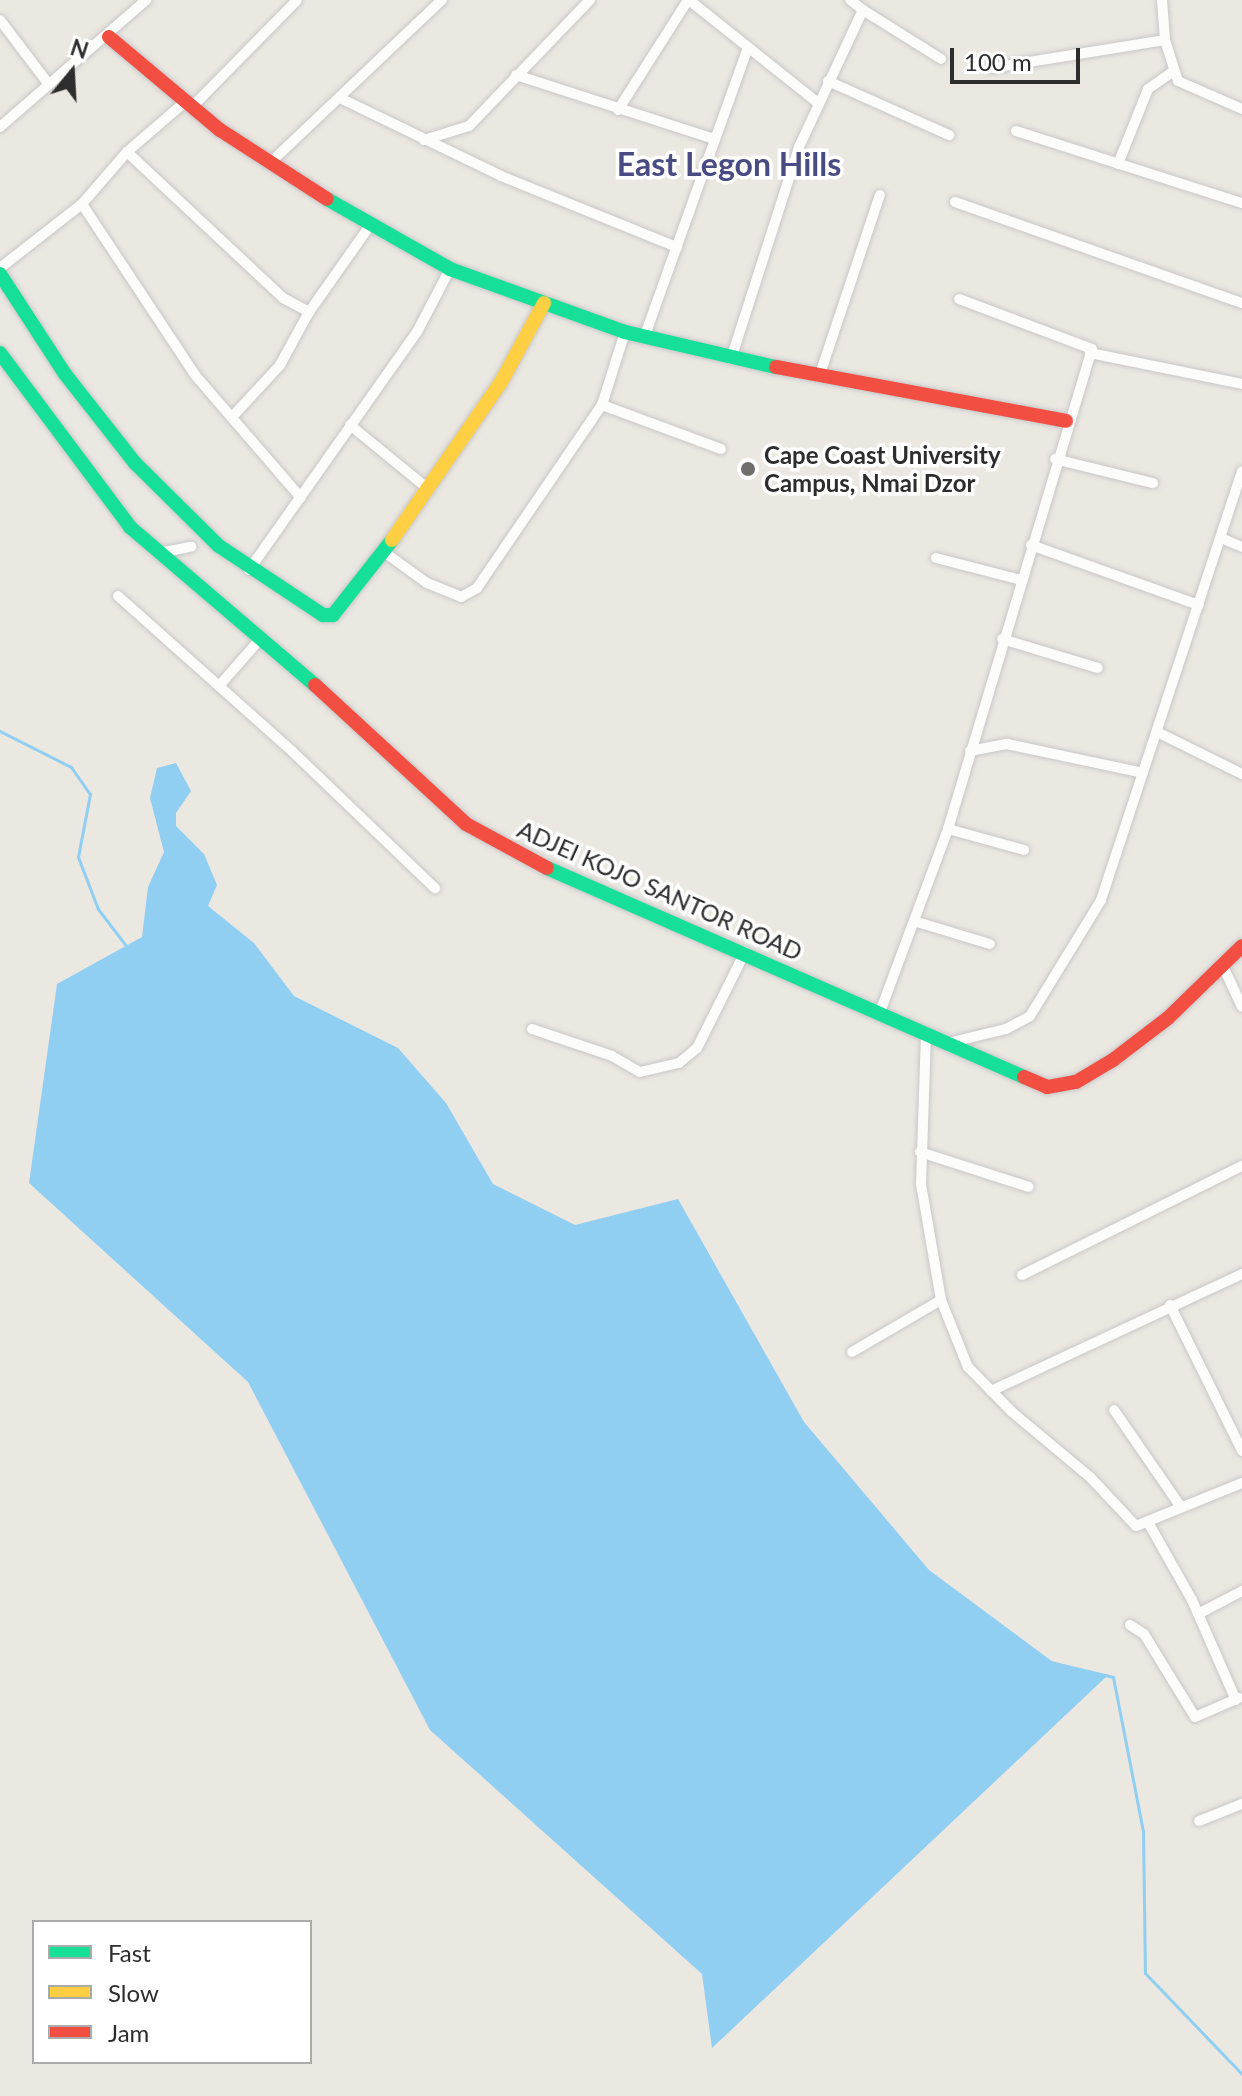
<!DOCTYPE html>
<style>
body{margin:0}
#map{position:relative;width:1242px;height:2096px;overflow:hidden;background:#ebe8e2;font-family:Lato,sans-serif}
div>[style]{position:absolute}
.water>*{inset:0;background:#90cef2}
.stream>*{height:3px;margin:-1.5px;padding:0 1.5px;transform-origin:1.5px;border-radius:1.5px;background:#90cef2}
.roads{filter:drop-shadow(0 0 2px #c8c7c7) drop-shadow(0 0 2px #c8c7c7)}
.street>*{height:10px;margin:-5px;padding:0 5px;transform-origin:5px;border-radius:5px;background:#fcfcfb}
.fast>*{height:14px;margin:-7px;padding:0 7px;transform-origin:7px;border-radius:7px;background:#16e098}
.slow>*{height:14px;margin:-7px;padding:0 7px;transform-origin:7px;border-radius:7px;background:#ffcf43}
.jam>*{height:14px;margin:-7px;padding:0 7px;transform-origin:7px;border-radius:7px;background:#f24e42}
.dots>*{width:22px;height:22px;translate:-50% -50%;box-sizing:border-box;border:4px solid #fff;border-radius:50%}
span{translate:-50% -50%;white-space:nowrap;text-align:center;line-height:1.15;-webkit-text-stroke:7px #fff;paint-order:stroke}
.poi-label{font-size:24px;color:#2d2d2d;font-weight:700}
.left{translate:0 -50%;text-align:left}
.street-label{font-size:24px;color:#2d2d2d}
.district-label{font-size:32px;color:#484c82;font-weight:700}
.legend{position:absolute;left:32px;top:1920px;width:280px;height:144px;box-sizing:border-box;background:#fff;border:2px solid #ababab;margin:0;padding:10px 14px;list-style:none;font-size:24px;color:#2d2d2d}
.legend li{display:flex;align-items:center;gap:16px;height:40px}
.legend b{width:40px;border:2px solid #ababab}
.north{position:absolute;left:32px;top:32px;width:80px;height:80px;-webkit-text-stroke:6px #fff;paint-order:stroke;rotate:18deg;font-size:22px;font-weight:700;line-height:32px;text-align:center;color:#2d2d2d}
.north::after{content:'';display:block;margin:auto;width:28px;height:36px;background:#2d2d2d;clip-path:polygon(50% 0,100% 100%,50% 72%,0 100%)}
.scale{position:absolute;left:950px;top:48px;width:130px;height:36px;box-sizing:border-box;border:4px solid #2d2d2d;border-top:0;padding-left:10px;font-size:24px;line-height:28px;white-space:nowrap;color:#2d2d2d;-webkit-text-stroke:6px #fff;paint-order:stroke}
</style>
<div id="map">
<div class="water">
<i style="clip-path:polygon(176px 763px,191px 791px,176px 813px,176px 826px,204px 854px,217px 885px,208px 906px,254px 943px,294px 996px,398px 1048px,446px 1103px,493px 1184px,575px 1225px,678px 1199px,804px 1422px,929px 1570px,1057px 1665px,1107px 1676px,712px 2048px,702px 1974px,430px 1730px,248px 1382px,29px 1183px,57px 984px,142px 937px,148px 887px,164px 852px,150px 798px,157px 768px)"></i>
</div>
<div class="stream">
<i style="left:0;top:731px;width:80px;rotate:26.9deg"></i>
<i style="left:71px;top:767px;width:33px;rotate:55deg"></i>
<i style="left:90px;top:794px;width:64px;rotate:100.8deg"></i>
<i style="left:78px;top:857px;width:56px;rotate:69deg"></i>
<i style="left:98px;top:909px;width:48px;rotate:52.7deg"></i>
<i style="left:1050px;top:1662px;width:65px;rotate:13.4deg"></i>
<i style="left:1113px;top:1677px;width:157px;rotate:79deg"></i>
<i style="left:1143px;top:1831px;width:142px;rotate:89.2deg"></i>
<i style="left:1145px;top:1973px;width:140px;rotate:46.2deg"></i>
</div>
<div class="roads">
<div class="street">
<i style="left:689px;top:0;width:165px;rotate:38.6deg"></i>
<i style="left:1162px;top:0;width:40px;rotate:85.7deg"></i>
<i style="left:1165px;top:40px;width:43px;rotate:72.4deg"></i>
<i style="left:1178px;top:81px;width:70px;rotate:23.6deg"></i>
<i style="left:863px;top:10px;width:92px;rotate:32.1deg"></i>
<i style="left:0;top:20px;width:78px;rotate:52.8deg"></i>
<i style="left:992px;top:68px;width:175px;rotate:-9.2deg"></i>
<i style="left:516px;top:75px;width:205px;rotate:17.9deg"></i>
<i style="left:828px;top:81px;width:133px;rotate:24.1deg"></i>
<i style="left:342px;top:99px;width:177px;rotate:25.8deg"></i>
<i style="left:501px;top:176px;width:190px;rotate:22deg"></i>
<i style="left:193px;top:106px;width:148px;rotate:-45.5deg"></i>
<i style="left:618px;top:110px;width:130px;rotate:-57.5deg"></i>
<i style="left:0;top:127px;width:194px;rotate:-41deg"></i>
<i style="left:1016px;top:131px;width:237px;rotate:17.7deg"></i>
<i style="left:424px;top:140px;width:47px;rotate:-17.3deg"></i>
<i style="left:469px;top:126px;width:175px;rotate:-46.2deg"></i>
<i style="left:127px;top:152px;width:214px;rotate:43.1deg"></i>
<i style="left:283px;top:298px;width:30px;rotate:28deg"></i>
<i style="left:270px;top:163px;width:237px;rotate:-43.5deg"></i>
<i style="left:1118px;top:164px;width:81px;rotate:-68.2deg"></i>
<i style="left:1148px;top:89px;width:32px;rotate:-35deg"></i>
<i style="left:955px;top:202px;width:304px;rotate:19.4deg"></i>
<i style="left:82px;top:204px;width:205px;rotate:56.5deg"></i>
<i style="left:195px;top:375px;width:162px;rotate:49.2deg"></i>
<i style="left:0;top:268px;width:104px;rotate:-38deg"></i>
<i style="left:82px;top:204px;width:69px;rotate:-49.1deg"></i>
<i style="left:127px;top:152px;width:78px;rotate:-40.8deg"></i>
<i style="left:644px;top:338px;width:306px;rotate:-70.3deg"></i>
<i style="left:1090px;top:353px;width:155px;rotate:11.5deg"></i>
<i style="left:731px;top:359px;width:223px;rotate:-72.2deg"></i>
<i style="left:799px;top:147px;width:151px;rotate:-65deg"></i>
<i style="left:863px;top:10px;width:16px;rotate:-142deg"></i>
<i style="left:819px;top:377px;width:192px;rotate:-71.5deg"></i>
<i style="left:602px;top:405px;width:127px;rotate:20.3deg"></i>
<i style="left:233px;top:416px;width:69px;rotate:-47.3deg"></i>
<i style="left:280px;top:365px;width:60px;rotate:-61.3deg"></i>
<i style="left:309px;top:312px;width:104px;rotate:-54.8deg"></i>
<i style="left:350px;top:425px;width:99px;rotate:39.3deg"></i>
<i style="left:1055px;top:459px;width:101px;rotate:13.8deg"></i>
<i style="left:1221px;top:538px;width:23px;rotate:23deg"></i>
<i style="left:1031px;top:545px;width:178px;rotate:19.7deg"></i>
<i style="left:384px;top:552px;width:53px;rotate:35.8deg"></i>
<i style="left:427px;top:583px;width:37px;rotate:22deg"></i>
<i style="left:461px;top:597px;width:18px;rotate:-29deg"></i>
<i style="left:477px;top:588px;width:222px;rotate:-55.7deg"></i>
<i style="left:602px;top:405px;width:77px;rotate:-72.5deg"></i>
<i style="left:159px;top:553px;width:33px;rotate:-11deg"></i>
<i style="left:936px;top:558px;width:88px;rotate:14.5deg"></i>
<i style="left:249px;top:570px;width:291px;rotate:-54.8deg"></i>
<i style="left:417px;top:332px;width:71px;rotate:-62.4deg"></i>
<i style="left:118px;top:596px;width:234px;rotate:41.7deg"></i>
<i style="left:293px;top:752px;width:197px;rotate:43.8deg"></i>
<i style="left:1002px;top:639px;width:100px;rotate:16.8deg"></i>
<i style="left:219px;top:686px;width:64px;rotate:-48.8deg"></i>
<i style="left:1157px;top:732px;width:95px;rotate:26.3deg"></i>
<i style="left:970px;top:751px;width:38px;rotate:-11deg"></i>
<i style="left:1007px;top:744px;width:139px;rotate:12deg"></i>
<i style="left:948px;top:829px;width:79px;rotate:15.4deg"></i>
<i style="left:917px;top:922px;width:76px;rotate:16.8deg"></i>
<i style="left:1222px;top:964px;width:47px;rotate:65.1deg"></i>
<i style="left:880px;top:1012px;width:195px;rotate:-69.6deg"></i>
<i style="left:948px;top:829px;width:501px;rotate:-73.3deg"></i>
<i style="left:1092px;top:349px;width:142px;rotate:-159.4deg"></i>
<i style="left:532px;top:1029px;width:84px;rotate:18.6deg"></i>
<i style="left:612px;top:1056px;width:32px;rotate:30deg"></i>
<i style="left:640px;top:1072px;width:40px;rotate:-13deg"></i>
<i style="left:679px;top:1063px;width:23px;rotate:-40deg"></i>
<i style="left:697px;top:1048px;width:107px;rotate:-63.4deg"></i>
<i style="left:926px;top:1034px;width:150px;rotate:91.9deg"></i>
<i style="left:921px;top:1184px;width:118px;rotate:80.2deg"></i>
<i style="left:941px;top:1300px;width:72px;rotate:68.1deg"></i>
<i style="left:968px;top:1367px;width:63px;rotate:45.6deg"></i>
<i style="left:1012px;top:1412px;width:102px;rotate:39.8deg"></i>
<i style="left:1090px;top:1477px;width:67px;rotate:46.8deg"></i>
<i style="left:1136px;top:1526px;width:114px;rotate:-22.1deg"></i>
<i style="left:948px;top:1043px;width:60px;rotate:-13.6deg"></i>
<i style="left:1006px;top:1029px;width:27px;rotate:-28deg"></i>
<i style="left:1030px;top:1016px;width:136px;rotate:-58.5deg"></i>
<i style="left:1101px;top:900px;width:451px;rotate:-71.8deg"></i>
<i style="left:920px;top:1152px;width:114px;rotate:17.8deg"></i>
<i style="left:1022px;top:1275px;width:246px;rotate:-26.4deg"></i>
<i style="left:1170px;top:1305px;width:163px;rotate:63.7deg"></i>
<i style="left:852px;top:1352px;width:103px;rotate:-30.3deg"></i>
<i style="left:991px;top:1391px;width:277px;rotate:-25deg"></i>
<i style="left:1114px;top:1410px;width:118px;rotate:55.4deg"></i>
<i style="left:1149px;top:1524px;width:87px;rotate:60.5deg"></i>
<i style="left:1192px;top:1600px;width:109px;rotate:66.3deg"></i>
<i style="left:1198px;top:1614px;width:50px;rotate:-27.6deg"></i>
<i style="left:1130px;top:1625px;width:17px;rotate:33deg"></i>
<i style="left:1144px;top:1634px;width:97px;rotate:58.4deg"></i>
<i style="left:1195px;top:1717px;width:48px;rotate:-23.4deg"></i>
<i style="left:1199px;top:1821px;width:46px;rotate:-21.6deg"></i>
</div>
<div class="fast">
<i style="left:327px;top:199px;width:142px;rotate:29.6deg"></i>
<i style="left:450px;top:269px;width:186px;rotate:19.8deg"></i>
<i style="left:625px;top:332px;width:155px;rotate:13.1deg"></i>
<i style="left:0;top:274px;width:119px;rotate:57deg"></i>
<i style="left:65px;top:374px;width:113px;rotate:51.8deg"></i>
<i style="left:135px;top:463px;width:118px;rotate:44.7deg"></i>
<i style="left:219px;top:546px;width:125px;rotate:33.6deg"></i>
<i style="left:323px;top:615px;width:10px"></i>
<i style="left:333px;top:615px;width:95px;rotate:-51.8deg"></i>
<i style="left:0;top:353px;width:217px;rotate:53.2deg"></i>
<i style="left:130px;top:527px;width:243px;rotate:40.5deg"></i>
<i style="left:547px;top:868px;width:521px;rotate:23.66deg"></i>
</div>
<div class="slow">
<i style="left:392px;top:540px;width:192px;rotate:-55.4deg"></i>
<i style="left:501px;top:382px;width:90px;rotate:-61.4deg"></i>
</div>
<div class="jam">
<i style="left:109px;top:37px;width:145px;rotate:40deg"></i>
<i style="left:220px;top:130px;width:127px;rotate:32.8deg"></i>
<i style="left:776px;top:367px;width:295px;rotate:10.5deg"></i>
<i style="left:315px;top:685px;width:205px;rotate:42.6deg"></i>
<i style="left:466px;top:824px;width:92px;rotate:28.5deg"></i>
<i style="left:1024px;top:1077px;width:25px;rotate:23deg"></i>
<i style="left:1047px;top:1087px;width:29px;rotate:-10deg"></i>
<i style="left:1076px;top:1082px;width:43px;rotate:-30.7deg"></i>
<i style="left:1113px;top:1060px;width:69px;rotate:-37.4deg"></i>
<i style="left:1168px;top:1018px;width:103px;rotate:-44.2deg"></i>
</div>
</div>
<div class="dots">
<i style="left:748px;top:469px;background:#706e6c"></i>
</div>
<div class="poi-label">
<span class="left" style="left:764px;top:469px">Cape Coast University<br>Campus, Nmai Dzor</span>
</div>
<div class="street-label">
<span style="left:660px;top:890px;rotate:24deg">ADJEI KOJO SANTOR ROAD</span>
</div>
<div class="district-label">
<span style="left:729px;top:164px">East Legon Hills</span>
</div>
<ul class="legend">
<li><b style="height:10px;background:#16e098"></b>Fast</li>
<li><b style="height:10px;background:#ffcf43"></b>Slow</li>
<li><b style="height:10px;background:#f24e42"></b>Jam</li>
</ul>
<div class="north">N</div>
<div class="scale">100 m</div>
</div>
